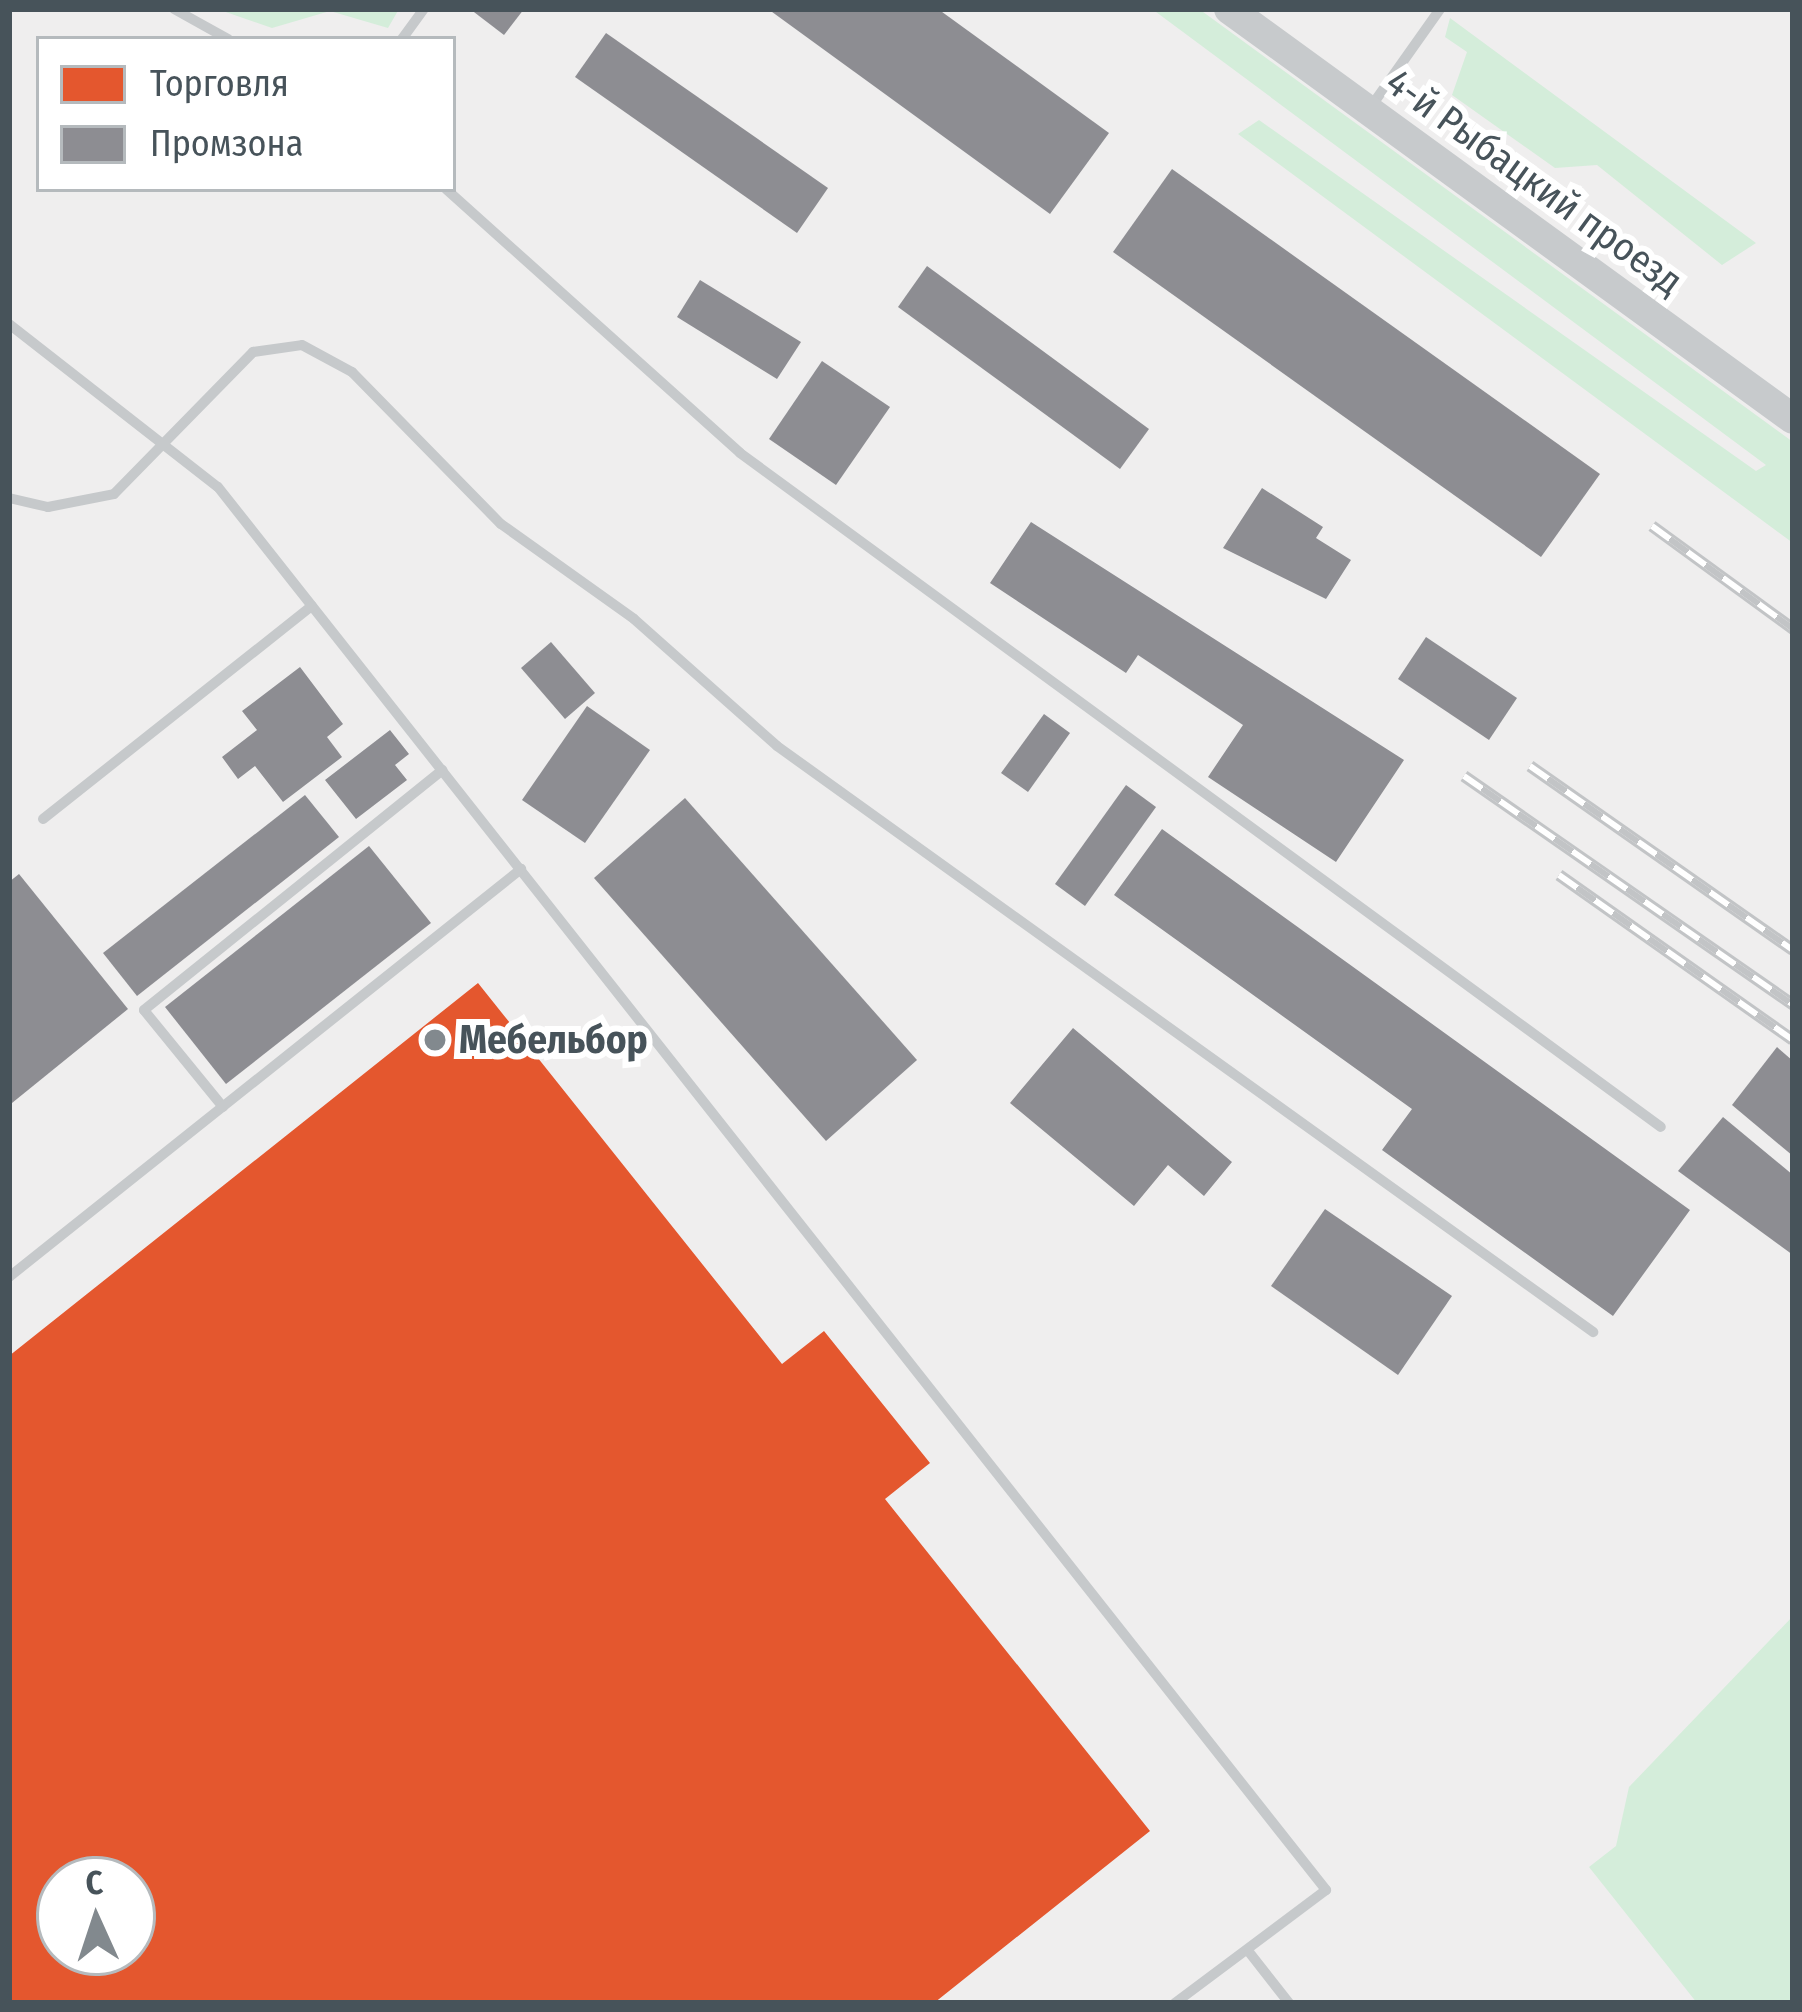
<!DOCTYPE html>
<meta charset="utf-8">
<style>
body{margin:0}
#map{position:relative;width:1802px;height:2012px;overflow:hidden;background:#efeeee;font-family:"Fira Sans Condensed",sans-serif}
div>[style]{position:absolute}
.green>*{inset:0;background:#d4edda}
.shops>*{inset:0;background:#e4572e}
.industry>*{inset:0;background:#8d8d92}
.lane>*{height:10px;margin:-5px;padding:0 5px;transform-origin:5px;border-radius:5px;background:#c6c9cb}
.secondary>*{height:30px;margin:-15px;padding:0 15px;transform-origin:15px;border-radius:15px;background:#c7cacc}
.rail>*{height:12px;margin-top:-6px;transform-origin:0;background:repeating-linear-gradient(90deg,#fff 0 22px,#c2c4c6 0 44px);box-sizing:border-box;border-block:3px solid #c2c4c6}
.dots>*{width:33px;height:33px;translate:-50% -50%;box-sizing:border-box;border:6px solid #fff;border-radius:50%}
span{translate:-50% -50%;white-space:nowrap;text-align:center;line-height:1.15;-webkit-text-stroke:12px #fff;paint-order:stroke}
.street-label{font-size:39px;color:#47535a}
.poi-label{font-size:39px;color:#47535a;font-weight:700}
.left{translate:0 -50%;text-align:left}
.frame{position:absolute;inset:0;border:12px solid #47535a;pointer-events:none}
.legend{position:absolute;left:36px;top:36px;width:420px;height:156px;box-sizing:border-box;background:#fff;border:3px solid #b5babd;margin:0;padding:15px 21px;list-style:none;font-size:36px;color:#47535a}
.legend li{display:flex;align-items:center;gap:24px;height:60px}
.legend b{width:60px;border:3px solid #b5babd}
.north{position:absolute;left:36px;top:1856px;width:120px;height:120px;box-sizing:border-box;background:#fff;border:3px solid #b5babd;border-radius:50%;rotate:357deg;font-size:33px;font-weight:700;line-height:48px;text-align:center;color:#47535a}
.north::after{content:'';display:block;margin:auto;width:42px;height:54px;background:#82898e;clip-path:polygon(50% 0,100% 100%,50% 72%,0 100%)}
</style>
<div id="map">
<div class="green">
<i style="clip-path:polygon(217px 9px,399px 9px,388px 28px,330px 11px,272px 28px)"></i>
<i style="clip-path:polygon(1152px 9px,1199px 9px,1793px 442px,1793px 543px,1238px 134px,1259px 120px,1756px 471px,1766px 465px)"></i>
<i style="clip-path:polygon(1450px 18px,1756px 243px,1722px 265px,1597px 165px,1555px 168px,1452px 95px,1467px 52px,1445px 37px)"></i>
<i style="clip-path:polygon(1793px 1616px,1793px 2003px,1697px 2003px,1589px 1867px,1616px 1846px,1629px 1787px)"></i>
</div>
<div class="shops">
<i style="clip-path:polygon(evenodd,478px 983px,782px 1364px,824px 1331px,930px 1463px,885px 1499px,1150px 1831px,934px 2003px,9px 2003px,9px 1356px,478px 983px,60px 1880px,132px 1880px,132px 1952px,60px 1952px,60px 1880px)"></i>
</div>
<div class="industry">
<i style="clip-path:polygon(470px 9px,524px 9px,504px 35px)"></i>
<i style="clip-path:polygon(768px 9px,938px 9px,1109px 133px,1050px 214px)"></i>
<i style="clip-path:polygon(606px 33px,828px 188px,797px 233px,575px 77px)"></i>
<i style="clip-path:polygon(1172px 169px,1600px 474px,1541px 557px,1113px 252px)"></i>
<i style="clip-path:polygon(927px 266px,1149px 429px,1120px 469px,898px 307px)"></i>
<i style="clip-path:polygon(700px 280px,801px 342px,777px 379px,677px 317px)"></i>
<i style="clip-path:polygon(822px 361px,890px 407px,836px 485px,769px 439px)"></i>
<i style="clip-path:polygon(1262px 488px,1323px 527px,1316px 538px,1351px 560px,1326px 599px,1223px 548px)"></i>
<i style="clip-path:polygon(1031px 522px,1404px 760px,1336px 862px,1208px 777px,1243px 725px,1138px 655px,1126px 673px,990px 583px)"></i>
<i style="clip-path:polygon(1426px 637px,1517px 698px,1489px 740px,1398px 679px)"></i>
<i style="clip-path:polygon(551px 642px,595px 693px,565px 719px,521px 668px)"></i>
<i style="clip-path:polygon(300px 667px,343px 724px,327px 737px,342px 757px,283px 802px,255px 766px,238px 779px,222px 757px,257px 730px,242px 711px)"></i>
<i style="clip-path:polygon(587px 706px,650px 750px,585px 843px,522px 800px)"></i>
<i style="clip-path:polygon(1044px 714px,1070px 733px,1028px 792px,1001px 773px)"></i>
<i style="clip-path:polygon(390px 730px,409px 754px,395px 765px,407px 780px,356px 819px,325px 780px)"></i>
<i style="clip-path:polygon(1126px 785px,1156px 807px,1085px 906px,1055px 884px)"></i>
<i style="clip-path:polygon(305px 795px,339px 837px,137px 996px,103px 953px)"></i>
<i style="clip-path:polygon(685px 798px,917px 1060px,826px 1141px,594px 878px)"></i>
<i style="clip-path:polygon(1162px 829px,1690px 1210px,1613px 1316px,1382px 1150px,1412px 1109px,1114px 895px)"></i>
<i style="clip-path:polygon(369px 846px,431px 923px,226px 1084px,165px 1007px)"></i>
<i style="clip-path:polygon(19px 874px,128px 1009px,12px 1103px,9px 882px)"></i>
<i style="clip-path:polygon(1073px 1028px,1232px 1162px,1204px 1196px,1168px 1165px,1134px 1206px,1010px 1103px)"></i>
<i style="clip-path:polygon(1777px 1047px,1793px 1061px,1793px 1156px,1732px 1105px)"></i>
<i style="clip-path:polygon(1723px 1117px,1793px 1175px,1793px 1255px,1678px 1171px)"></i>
<i style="clip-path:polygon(1325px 1209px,1452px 1296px,1398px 1375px,1271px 1286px)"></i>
</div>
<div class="lane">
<i style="left:174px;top:9px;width:62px;rotate:29.1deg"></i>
<i style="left:402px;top:39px;width:37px;rotate:-54deg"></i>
<i style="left:1370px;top:108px;width:121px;rotate:-54.7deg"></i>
<i style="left:446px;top:189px;width:395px;rotate:41.9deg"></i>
<i style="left:740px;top:453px;width:1141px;rotate:36.2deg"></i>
<i style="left:9px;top:324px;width:265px;rotate:38deg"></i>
<i style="left:218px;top:487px;width:1788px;rotate:51.7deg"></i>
<i style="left:1326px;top:1890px;width:189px;rotate:143.2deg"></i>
<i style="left:9px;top:498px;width:40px;rotate:13deg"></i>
<i style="left:48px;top:507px;width:67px;rotate:-11.1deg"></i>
<i style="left:114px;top:494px;width:199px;rotate:-45.6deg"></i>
<i style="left:253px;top:352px;width:49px;rotate:-8.1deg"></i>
<i style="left:302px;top:345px;width:57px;rotate:28.4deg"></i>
<i style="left:352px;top:372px;width:213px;rotate:45.6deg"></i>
<i style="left:501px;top:524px;width:163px;rotate:35.5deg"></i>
<i style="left:634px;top:619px;width:191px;rotate:41.6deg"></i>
<i style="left:777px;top:746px;width:1005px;rotate:35.68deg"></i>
<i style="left:43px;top:819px;width:343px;rotate:-38.4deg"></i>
<i style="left:223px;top:1107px;width:125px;rotate:-129.2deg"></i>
<i style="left:144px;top:1010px;width:383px;rotate:-38.8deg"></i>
<i style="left:9px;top:1277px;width:655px;rotate:-38.55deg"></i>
<i style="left:1249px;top:1952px;width:65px;rotate:51.9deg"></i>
</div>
<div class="secondary">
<i style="left:1229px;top:9px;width:697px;rotate:36.02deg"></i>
</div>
<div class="rail">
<i style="left:1652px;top:526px;width:175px;rotate:36.1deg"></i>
<i style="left:1530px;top:766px;width:321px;rotate:35deg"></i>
<i style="left:1464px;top:776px;width:401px;rotate:34.8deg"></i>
<i style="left:1559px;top:875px;width:286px;rotate:35.2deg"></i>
</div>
<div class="dots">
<i style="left:435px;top:1040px;background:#82898e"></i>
</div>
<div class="street-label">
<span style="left:1534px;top:182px;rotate:36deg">4-й Рыбацкий проезд</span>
</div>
<div class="poi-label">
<span class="left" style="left:459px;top:1040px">Мебельбор</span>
</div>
<div class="frame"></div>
<ul class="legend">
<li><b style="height:33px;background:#e4572e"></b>Торговля</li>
<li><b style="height:33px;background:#8d8d92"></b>Промзона</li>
</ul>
<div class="north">С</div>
</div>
